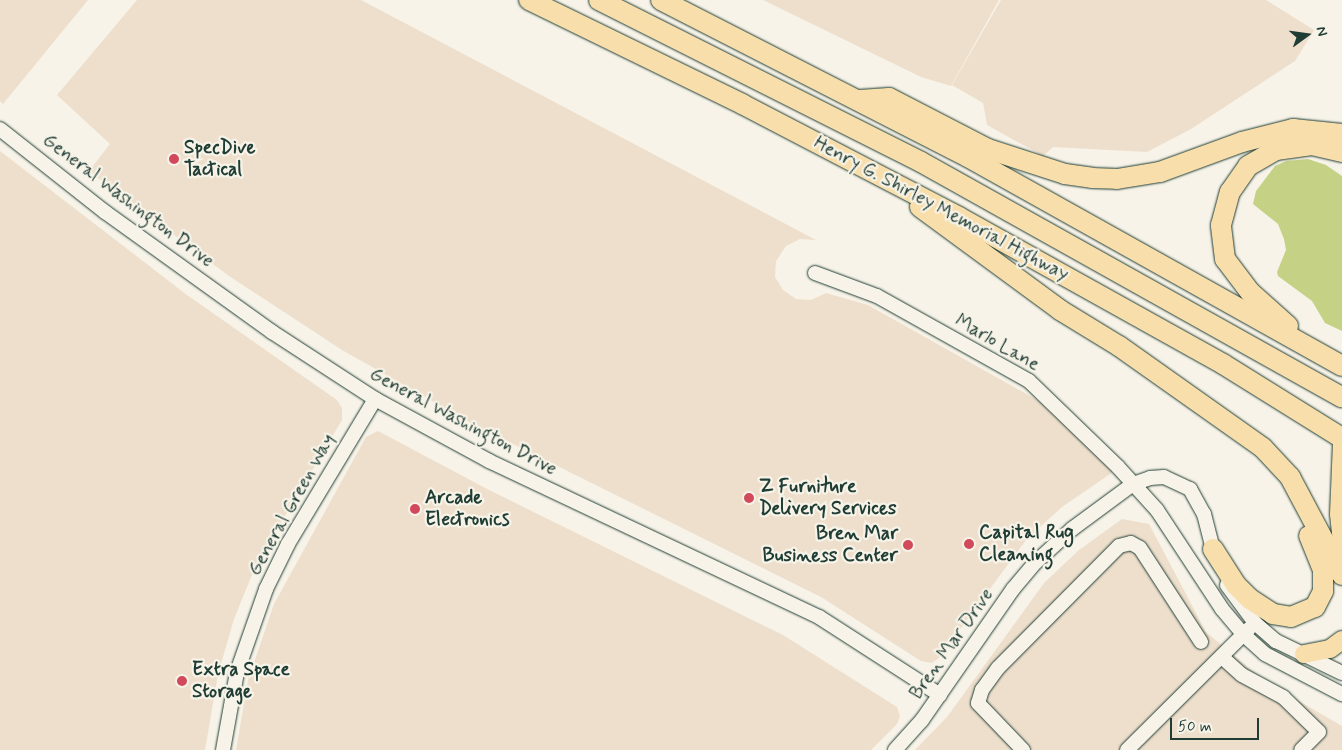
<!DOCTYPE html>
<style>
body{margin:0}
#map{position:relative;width:1342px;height:750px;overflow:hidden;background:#f7f3e8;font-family:Mynerve,sans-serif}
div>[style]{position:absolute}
.built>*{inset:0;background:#eedfcc}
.green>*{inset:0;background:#c5d285}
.roads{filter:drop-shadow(0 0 1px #1f3d34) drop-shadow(0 0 1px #1f3d34)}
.minor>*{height:14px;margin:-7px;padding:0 7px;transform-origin:7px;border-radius:7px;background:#f7f3e8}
.major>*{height:18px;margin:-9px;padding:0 9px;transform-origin:9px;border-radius:9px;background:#f8deab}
.highway>*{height:20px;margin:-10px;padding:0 10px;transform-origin:10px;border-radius:10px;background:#f8deab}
.dots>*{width:14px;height:14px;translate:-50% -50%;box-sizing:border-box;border:2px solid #f7f3e8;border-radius:50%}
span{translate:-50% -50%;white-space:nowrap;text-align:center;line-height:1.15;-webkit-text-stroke:4.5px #f7f3e8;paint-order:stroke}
.poi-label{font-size:19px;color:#1f3d34;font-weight:700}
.left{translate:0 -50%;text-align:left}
.right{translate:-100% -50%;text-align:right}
.street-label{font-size:19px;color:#1f3d34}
.north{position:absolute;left:1282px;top:10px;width:50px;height:50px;-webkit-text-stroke:4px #f7f3e8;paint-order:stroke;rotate:76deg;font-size:14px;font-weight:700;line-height:20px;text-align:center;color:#1f3d34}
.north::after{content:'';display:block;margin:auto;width:18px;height:22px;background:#1f3d34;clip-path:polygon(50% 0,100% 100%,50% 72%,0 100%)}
.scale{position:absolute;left:1170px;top:718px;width:89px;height:22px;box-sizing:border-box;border:2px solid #1f3d34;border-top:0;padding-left:6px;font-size:15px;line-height:18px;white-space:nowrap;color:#1f3d34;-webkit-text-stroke:4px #f7f3e8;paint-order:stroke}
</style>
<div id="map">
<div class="built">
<i style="clip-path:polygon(0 0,88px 0,3px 104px,0 101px)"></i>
<i style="clip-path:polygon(137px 0,361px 0,816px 240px,800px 239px,786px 246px,776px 261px,775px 277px,783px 290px,796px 299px,811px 300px,826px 293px,868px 305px,1039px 401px,1113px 472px,1062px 507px,1026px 540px,939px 658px,932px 663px,921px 661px,821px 597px,473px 424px,342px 350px,229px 276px,89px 171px,110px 144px,57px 95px)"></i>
<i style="clip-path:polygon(763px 0,999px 0,951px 86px,921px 77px)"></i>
<i style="clip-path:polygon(1001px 0,1266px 0,1314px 30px,1295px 61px,1191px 129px,1147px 152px,1053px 147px,1043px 156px,987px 125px,983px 103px,952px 85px)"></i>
<i style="clip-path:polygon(0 151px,187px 295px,337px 400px,342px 408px,342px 420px,256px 565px,234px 619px,218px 674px,205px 750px,0 750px)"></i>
<i style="clip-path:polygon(378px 431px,489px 490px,783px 635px,897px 707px,900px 716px,897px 724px,871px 750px,236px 750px,248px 680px,274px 604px,366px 437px)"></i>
<i style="clip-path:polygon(1122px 519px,1149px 524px,1206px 632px,1266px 682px,1342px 726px,1342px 750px,915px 750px,947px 717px,1044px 583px,1079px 550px)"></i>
</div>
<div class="green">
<i style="clip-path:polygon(1308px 159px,1326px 165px,1342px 176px,1342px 331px,1325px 323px,1312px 301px,1278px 276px,1277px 272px,1286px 250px,1284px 239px,1278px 224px,1253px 204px,1256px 191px,1275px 166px,1286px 161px)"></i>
</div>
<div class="roads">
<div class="minor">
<i style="left:0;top:129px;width:134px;rotate:38.3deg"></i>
<i style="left:105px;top:212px;width:206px;rotate:35.7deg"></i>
<i style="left:272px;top:332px;width:123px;rotate:33deg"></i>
<i style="left:375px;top:399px;width:130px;rotate:28.5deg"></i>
<i style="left:489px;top:461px;width:365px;rotate:25.3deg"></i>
<i style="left:819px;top:617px;width:144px;rotate:32.8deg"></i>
<i style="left:815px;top:273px;width:66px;rotate:20.4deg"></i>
<i style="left:877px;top:296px;width:174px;rotate:29.2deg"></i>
<i style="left:1029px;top:381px;width:124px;rotate:44deg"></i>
<i style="left:1118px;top:467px;width:58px;rotate:47.8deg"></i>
<i style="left:1157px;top:510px;width:118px;rotate:56.7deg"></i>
<i style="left:1222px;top:609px;width:34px;rotate:50deg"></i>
<i style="left:1244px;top:635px;width:28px;rotate:42deg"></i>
<i style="left:1265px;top:654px;width:87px;rotate:27.5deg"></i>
<i style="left:1227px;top:585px;width:47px;rotate:53.6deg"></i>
<i style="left:1255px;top:623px;width:28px;rotate:41deg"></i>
<i style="left:1276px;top:641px;width:73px;rotate:25.9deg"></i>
<i style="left:1223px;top:658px;width:25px;rotate:42deg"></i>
<i style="left:1242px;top:675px;width:47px;rotate:28.2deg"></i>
<i style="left:1283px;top:697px;width:50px;rotate:44.2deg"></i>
<i style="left:1319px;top:732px;width:25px;rotate:135deg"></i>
<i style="left:223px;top:750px;width:79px;rotate:-79.8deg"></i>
<i style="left:237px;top:672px;width:88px;rotate:-70.7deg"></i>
<i style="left:266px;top:589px;width:50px;rotate:-63.9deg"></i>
<i style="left:288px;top:544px;width:169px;rotate:-59deg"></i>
<i style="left:895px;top:750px;width:40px;rotate:-48deg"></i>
<i style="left:922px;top:720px;width:160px;rotate:-55.2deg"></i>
<i style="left:1013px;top:589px;width:35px;rotate:-50deg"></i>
<i style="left:1036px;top:562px;width:49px;rotate:-42.5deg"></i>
<i style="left:1072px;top:529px;width:76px;rotate:-36.4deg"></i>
<i style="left:1133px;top:484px;width:18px;rotate:-19deg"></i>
<i style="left:1150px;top:478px;width:14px;rotate:-4deg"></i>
<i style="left:1164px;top:477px;width:29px;rotate:25deg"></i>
<i style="left:1190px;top:489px;width:29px;rotate:61deg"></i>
<i style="left:1204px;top:514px;width:44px;rotate:75.7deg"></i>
<i style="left:1023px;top:750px;width:65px;rotate:-133.8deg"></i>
<i style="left:978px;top:703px;width:14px;rotate:-73deg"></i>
<i style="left:982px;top:690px;width:27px;rotate:-54deg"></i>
<i style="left:998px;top:668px;width:172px;rotate:-45.2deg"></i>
<i style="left:1119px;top:546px;width:12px;rotate:-14deg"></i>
<i style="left:1131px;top:543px;width:10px;rotate:29deg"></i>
<i style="left:1140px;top:548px;width:112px;rotate:57deg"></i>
<i style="left:1127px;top:750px;width:172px;rotate:-44.8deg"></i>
</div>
<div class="major">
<i style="left:1342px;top:443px;width:71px;rotate:92.4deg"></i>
<i style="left:1339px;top:514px;width:31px;rotate:84deg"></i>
<i style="left:1304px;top:654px;width:26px;rotate:-11deg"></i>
<i style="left:1330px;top:649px;width:15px;rotate:-37deg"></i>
</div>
<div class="highway">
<i style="left:529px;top:0;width:237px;rotate:26deg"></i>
<i style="left:742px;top:104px;width:245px;rotate:27.5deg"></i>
<i style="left:959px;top:217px;width:302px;rotate:29.1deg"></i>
<i style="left:1223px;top:364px;width:140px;rotate:31.9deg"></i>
<i style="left:599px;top:0;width:360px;rotate:26.7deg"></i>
<i style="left:921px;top:162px;width:482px;rotate:29.2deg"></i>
<i style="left:661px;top:0;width:345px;rotate:27.1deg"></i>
<i style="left:968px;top:157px;width:428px;rotate:29.2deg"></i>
<i style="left:860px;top:100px;width:29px;rotate:-4deg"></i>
<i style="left:889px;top:98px;width:111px;rotate:27.3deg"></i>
<i style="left:988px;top:149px;width:81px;rotate:18deg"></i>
<i style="left:1065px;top:174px;width:27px;rotate:8deg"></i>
<i style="left:1092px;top:178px;width:25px;rotate:2deg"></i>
<i style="left:1117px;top:179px;width:44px;rotate:-9.2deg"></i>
<i style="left:1160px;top:172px;width:87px;rotate:-20.1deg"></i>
<i style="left:1242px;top:142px;width:53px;rotate:-14.3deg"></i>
<i style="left:1293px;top:129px;width:49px;rotate:5.8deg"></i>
<i style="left:920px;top:207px;width:174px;rotate:36.3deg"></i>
<i style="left:1060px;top:310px;width:69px;rotate:31.4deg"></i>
<i style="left:1119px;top:346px;width:176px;rotate:35.3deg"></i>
<i style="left:1263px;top:448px;width:40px;rotate:47deg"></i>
<i style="left:1290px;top:477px;width:111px;rotate:62deg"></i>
<i style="left:1288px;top:326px;width:51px;rotate:-138.2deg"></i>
<i style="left:1250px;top:292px;width:41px;rotate:-127.1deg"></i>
<i style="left:1225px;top:259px;width:34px;rotate:-97deg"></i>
<i style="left:1221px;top:225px;width:34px;rotate:-75deg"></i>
<i style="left:1230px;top:192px;width:32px;rotate:-55deg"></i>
<i style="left:1248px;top:166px;width:32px;rotate:-30deg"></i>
<i style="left:1276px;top:150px;width:36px;rotate:-8deg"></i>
<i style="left:1312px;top:145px;width:31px;rotate:13deg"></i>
<i style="left:1213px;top:549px;width:43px;rotate:57.4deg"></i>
<i style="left:1236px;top:585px;width:20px;rotate:45deg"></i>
<i style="left:1250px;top:599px;width:27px;rotate:33deg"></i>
<i style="left:1273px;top:614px;width:18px;rotate:9deg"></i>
<i style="left:1291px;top:617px;width:26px;rotate:-23deg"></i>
<i style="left:1315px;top:607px;width:18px;rotate:-63deg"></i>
<i style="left:1323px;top:591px;width:21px;rotate:-90deg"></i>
<i style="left:1323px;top:570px;width:37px;rotate:-112deg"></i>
</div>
</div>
<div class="dots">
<i style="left:174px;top:159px;background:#d1495b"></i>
<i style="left:749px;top:498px;background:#d1495b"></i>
<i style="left:415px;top:509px;background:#d1495b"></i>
<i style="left:969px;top:544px;background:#d1495b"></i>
<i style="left:908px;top:545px;background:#d1495b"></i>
<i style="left:182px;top:681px;background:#d1495b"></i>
</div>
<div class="poi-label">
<span class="left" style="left:184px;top:159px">SpecDive<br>Tactical</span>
<span class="left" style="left:759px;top:498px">Z Furniture<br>Delivery Services</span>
<span class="left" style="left:425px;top:509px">Arcade<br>Electronics</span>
<span class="left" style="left:979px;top:544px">Capital Rug<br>Cleaning</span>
<span class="right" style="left:898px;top:545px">Bren Mar<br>Business Center</span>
<span class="left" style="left:192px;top:681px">Extra Space<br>Storage</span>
</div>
<div class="street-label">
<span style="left:128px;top:201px;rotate:37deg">General Washington Drive</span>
<span style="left:941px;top:209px;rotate:28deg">Henry G. Shirley Memorial Highway</span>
<span style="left:997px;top:343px;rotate:30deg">Marlo Lane</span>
<span style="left:463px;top:422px;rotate:28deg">General Washington Drive</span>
<span style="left:292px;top:505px;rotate:-61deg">General Green Way</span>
<span style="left:952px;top:644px;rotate:-55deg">Bren Mar Drive</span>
</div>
<div class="north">N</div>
<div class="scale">50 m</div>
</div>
